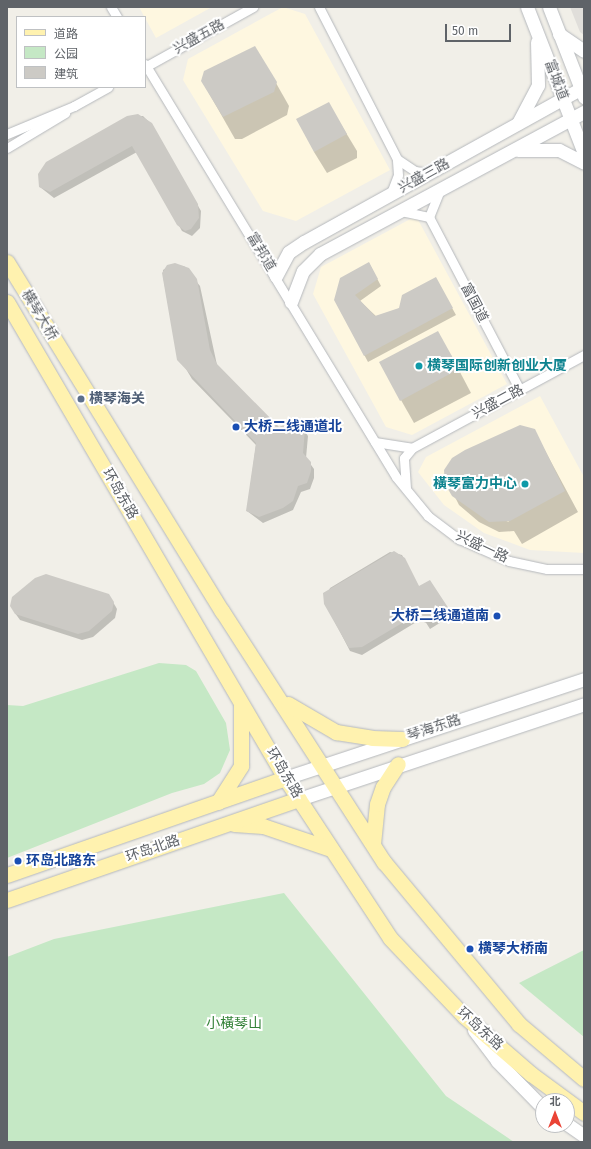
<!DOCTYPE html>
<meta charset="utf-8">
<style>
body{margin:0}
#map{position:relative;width:591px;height:1149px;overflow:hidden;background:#f1efe8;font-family:"Fira Sans","Noto Sans SC",sans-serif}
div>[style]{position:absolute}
.commercial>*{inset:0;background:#fef7e0}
.industrial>*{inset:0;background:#e0deda}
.green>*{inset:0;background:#c5e8c5}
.shadow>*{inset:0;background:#0003}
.building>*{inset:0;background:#cccac5}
.roads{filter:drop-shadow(0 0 1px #b5b8bc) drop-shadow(0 0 1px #b5b8bc)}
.street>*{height:9px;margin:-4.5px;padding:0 4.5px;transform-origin:4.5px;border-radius:4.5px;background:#fff}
.secondary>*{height:13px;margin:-6.5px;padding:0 6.5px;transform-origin:6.5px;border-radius:6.5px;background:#fff}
.primary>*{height:15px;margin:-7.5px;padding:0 7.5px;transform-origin:7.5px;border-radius:7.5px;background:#fff2af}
.dots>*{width:11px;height:11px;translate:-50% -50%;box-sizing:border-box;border:2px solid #fff;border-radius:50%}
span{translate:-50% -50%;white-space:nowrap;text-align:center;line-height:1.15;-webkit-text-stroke:4px #fff;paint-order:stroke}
.street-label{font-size:14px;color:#5f6368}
.culture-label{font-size:14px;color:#0d838f;font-weight:700}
.left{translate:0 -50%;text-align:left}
.right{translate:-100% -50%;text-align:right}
.service-label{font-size:14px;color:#4e5e75;font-weight:700}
.transit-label{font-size:14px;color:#164399;font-weight:700}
.park-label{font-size:14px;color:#348238}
.frame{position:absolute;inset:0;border:8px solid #5f6368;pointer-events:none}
.legend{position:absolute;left:16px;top:16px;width:130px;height:72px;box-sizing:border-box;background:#fff;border:1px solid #bfc1c3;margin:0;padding:5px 7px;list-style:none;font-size:12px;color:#5f6368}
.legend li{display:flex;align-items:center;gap:8px;height:20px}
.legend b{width:20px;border:1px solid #bfc1c3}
.north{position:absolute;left:535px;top:1093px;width:40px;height:40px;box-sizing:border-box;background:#fff;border:1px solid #bfc1c3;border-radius:50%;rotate:0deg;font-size:11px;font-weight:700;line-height:16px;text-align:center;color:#5f6368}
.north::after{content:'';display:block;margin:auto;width:14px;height:18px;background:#ea4335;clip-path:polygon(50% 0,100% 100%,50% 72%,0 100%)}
.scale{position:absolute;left:445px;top:24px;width:66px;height:18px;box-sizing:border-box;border:2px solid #5f6368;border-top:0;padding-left:5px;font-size:12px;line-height:14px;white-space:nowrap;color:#5f6368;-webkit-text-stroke:3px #fff;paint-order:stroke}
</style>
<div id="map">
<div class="commercial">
<i style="clip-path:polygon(139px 7px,212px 7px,156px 38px)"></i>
<i style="clip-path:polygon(283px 7px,305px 14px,390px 170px,296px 221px,263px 211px,183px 80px,188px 59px)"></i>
<i style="clip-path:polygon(416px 216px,507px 384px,412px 435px,386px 427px,313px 294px,321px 267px)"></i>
<i style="clip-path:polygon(540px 396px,584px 477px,584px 553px,530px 550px,484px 533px,444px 505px,418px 472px,426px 457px)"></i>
</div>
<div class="industrial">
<i style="clip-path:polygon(570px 7px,584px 7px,584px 35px,580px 32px)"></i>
</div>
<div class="green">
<i style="clip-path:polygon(159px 663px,186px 665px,196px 671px,226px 723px,230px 750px,220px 773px,204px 784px,172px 793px,7px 858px,7px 705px,23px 706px)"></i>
<i style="clip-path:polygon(284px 893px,446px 1096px,514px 1142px,7px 1142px,7px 957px,54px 939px)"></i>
<i style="clip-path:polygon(584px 950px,584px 1037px,519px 983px)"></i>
</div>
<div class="shadow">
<i style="clip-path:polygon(202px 81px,276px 83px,289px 106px,287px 115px,242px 139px,235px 139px)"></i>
<i style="clip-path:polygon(328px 103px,357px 151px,357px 158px,327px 173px,314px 152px)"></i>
<i style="clip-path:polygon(143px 116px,151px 124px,201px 211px,200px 228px,192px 236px,182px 231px,137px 152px,54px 198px,40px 187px,128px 117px)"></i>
<i style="clip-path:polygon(369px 263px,381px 286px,360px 301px,378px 318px,400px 308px,436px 279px,456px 315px,368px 362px,335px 300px)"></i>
<i style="clip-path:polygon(171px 265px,184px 266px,200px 286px,217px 365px,278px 429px,304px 430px,308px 436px,306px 458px,314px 469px,314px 478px,310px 489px,301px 492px,293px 510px,263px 523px,247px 511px,256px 445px,192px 379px,177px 354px,163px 276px,163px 270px)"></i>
<i style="clip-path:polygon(451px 355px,471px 393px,414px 423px,401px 400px)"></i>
<i style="clip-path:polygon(evenodd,534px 430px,578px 512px,522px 544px,514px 531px,499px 532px,479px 522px,459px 505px,444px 475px,453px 459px,534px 430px,497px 503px,509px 522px,504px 520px,497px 503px)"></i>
<i style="clip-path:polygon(390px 552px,402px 555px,419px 587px,430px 581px,451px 616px,430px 629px,423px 618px,362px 655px,350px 651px,324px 601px,330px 588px)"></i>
<i style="clip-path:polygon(113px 602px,117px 609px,115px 618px,93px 637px,82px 640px,20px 620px,15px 613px)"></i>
</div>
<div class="building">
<i style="clip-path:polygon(255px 46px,277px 82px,274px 92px,223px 117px,201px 81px,204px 71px)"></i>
<i style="clip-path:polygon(329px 102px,347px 134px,314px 152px,296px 119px)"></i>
<i style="clip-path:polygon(138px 114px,152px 123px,198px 204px,199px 218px,191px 229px,185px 231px,177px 225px,132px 146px,50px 192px,39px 187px,38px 174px,46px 162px,127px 116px)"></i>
<i style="clip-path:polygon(369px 262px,378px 279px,355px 295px,375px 316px,399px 308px,402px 295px,436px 277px,453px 308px,364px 356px,334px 300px,340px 278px)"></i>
<i style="clip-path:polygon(175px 263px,189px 268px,197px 279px,210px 350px,217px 364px,279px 427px,292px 422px,305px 429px,303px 453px,311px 462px,311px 471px,307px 483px,298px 486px,293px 501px,283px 508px,259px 517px,246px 511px,256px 443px,177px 360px,162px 273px,167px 265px)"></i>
<i style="clip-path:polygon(438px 331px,459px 369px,400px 401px,379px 362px)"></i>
<i style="clip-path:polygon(520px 425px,535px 429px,565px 491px,510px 521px,489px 522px,452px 496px,445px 484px,444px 470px,452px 458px,465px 450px)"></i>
<i style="clip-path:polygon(394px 551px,405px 558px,419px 586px,430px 580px,449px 609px,425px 623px,419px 613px,362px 647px,349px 648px,324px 604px,323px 593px)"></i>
<i style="clip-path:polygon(46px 574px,109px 594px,114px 602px,112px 611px,89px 631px,78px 634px,15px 614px,10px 606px,12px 597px,35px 578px)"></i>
</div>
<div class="roads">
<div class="street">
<i style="left:111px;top:7px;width:12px;rotate:59deg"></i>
<i style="left:319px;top:7px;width:171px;rotate:62.8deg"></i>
<i style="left:145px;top:64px;width:483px;rotate:58.7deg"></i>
<i style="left:396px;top:477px;width:50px;rotate:50.6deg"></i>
<i style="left:428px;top:516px;width:39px;rotate:37deg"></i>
<i style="left:459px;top:539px;width:55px;rotate:23.7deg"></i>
<i style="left:509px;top:561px;width:39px;rotate:12deg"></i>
<i style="left:547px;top:569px;width:37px"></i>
<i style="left:145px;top:67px;width:124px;rotate:-29.1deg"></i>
<i style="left:7px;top:134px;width:73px;rotate:-22.7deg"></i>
<i style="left:74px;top:106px;width:39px;rotate:-29deg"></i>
<i style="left:7px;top:148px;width:68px;rotate:-31.1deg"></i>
<i style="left:391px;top:193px;width:19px;rotate:-69deg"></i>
<i style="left:398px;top:175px;width:16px;rotate:-94deg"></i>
<i style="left:397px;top:159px;width:22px;rotate:34deg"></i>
<i style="left:415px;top:171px;width:14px;rotate:8deg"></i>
<i style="left:401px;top:211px;width:29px;rotate:12deg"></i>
<i style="left:429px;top:217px;width:29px;rotate:-68deg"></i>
<i style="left:429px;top:217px;width:195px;rotate:62.3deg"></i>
<i style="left:375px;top:442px;width:37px;rotate:9deg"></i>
<i style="left:406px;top:488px;width:30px;rotate:-94deg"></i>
<i style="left:404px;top:458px;width:13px;rotate:-51deg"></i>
<i style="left:412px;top:448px;width:196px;rotate:-28.4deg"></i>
</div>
<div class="secondary">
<i style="left:527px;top:7px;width:157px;rotate:68.7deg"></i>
<i style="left:549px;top:7px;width:97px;rotate:68.7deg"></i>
<i style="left:559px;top:34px;width:30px;rotate:34deg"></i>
<i style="left:518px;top:123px;width:43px;rotate:-62.2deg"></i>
<i style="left:538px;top:85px;width:43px;rotate:-91.3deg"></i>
<i style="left:518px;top:150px;width:41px"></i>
<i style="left:559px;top:150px;width:28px;rotate:27deg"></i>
<i style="left:276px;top:276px;width:27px;rotate:-62deg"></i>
<i style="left:289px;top:252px;width:18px;rotate:-34deg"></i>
<i style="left:304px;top:242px;width:320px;rotate:-29deg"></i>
<i style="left:291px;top:302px;width:33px;rotate:-69deg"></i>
<i style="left:303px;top:271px;width:24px;rotate:-45deg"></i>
<i style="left:320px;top:254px;width:300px;rotate:-28.3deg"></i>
<i style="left:285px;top:778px;width:315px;rotate:-18.3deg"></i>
<i style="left:299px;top:799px;width:300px;rotate:-18.4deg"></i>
<i style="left:474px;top:1030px;width:39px;rotate:53deg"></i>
<i style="left:497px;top:1061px;width:66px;rotate:45.6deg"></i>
<i style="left:567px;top:1124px;width:21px;rotate:35deg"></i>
</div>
<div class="primary">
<i style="left:7px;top:262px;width:410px;rotate:58.4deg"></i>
<i style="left:222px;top:611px;width:299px;rotate:57.2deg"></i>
<i style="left:384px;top:862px;width:211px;rotate:50.2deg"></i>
<i style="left:519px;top:1024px;width:85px;rotate:40.2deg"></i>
<i style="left:7px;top:302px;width:551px;rotate:59.71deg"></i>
<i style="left:285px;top:778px;width:191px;rotate:56.7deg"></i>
<i style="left:390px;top:938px;width:108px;rotate:46.5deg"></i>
<i style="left:464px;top:1016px;width:89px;rotate:40.9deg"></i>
<i style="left:531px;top:1074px;width:66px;rotate:36.3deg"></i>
<i style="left:288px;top:704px;width:56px;rotate:30.3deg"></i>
<i style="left:336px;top:732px;width:36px;rotate:9deg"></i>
<i style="left:372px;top:738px;width:30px;rotate:2deg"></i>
<i style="left:218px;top:802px;width:43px;rotate:-57.4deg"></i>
<i style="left:241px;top:766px;width:61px;rotate:-90deg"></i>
<i style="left:234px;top:824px;width:29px;rotate:4deg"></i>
<i style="left:263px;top:826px;width:72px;rotate:18.7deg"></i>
<i style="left:373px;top:844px;width:40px;rotate:-84.3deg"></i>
<i style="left:377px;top:804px;width:18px;rotate:-71deg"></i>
<i style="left:383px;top:787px;width:27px;rotate:-57deg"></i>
<i style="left:7px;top:875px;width:294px;rotate:-19.2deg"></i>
<i style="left:7px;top:900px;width:309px;rotate:-19.1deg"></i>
</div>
</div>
<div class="dots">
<i style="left:419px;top:366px;background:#0f9aa8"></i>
<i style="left:81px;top:399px;background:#5c6f8a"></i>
<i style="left:236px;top:427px;background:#1a4fb4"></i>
<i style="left:525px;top:484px;background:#0f9aa8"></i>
<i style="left:497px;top:616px;background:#1a4fb4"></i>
<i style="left:18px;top:861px;background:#1a4fb4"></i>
<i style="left:470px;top:949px;background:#1a4fb4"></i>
</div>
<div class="street-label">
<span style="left:199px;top:37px;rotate:-29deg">兴盛五路</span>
<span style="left:556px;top:80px;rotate:69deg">富城道</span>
<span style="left:424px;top:176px;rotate:-29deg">兴盛三路</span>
<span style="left:261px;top:252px;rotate:59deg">富邦道</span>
<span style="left:474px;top:303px;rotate:62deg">富国道</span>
<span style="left:39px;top:315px;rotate:59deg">横琴大桥</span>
<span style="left:498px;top:402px;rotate:-28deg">兴盛二路</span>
<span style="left:120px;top:494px;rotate:60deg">环岛东路</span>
<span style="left:482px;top:547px;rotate:25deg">兴盛一路</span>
<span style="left:434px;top:728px;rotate:-18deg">琴海东路</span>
<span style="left:284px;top:773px;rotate:59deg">环岛东路</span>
<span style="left:153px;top:849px;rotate:-19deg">环岛北路</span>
<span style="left:480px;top:1029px;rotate:42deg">环岛东路</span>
</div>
<div class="culture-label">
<span class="left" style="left:427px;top:366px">横琴国际创新创业大厦</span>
<span class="right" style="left:517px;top:484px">橫琴富力中心</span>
</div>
<div class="service-label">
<span class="left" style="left:89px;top:399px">横琴海关</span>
</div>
<div class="transit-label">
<span class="left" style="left:244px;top:427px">大桥二线通道北</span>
<span class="right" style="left:489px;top:616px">大桥二线通道南</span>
<span class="left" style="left:26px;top:861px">环岛北路东</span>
<span class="left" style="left:478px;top:949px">横琴大桥南</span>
</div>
<div class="park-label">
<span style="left:234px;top:1024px">小橫琴山</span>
</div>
<div class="frame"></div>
<ul class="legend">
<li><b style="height:5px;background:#fff2af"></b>道路</li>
<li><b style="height:11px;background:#c5e8c5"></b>公园</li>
<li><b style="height:11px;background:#cccac5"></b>建筑</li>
</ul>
<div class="north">北</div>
<div class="scale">50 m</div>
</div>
